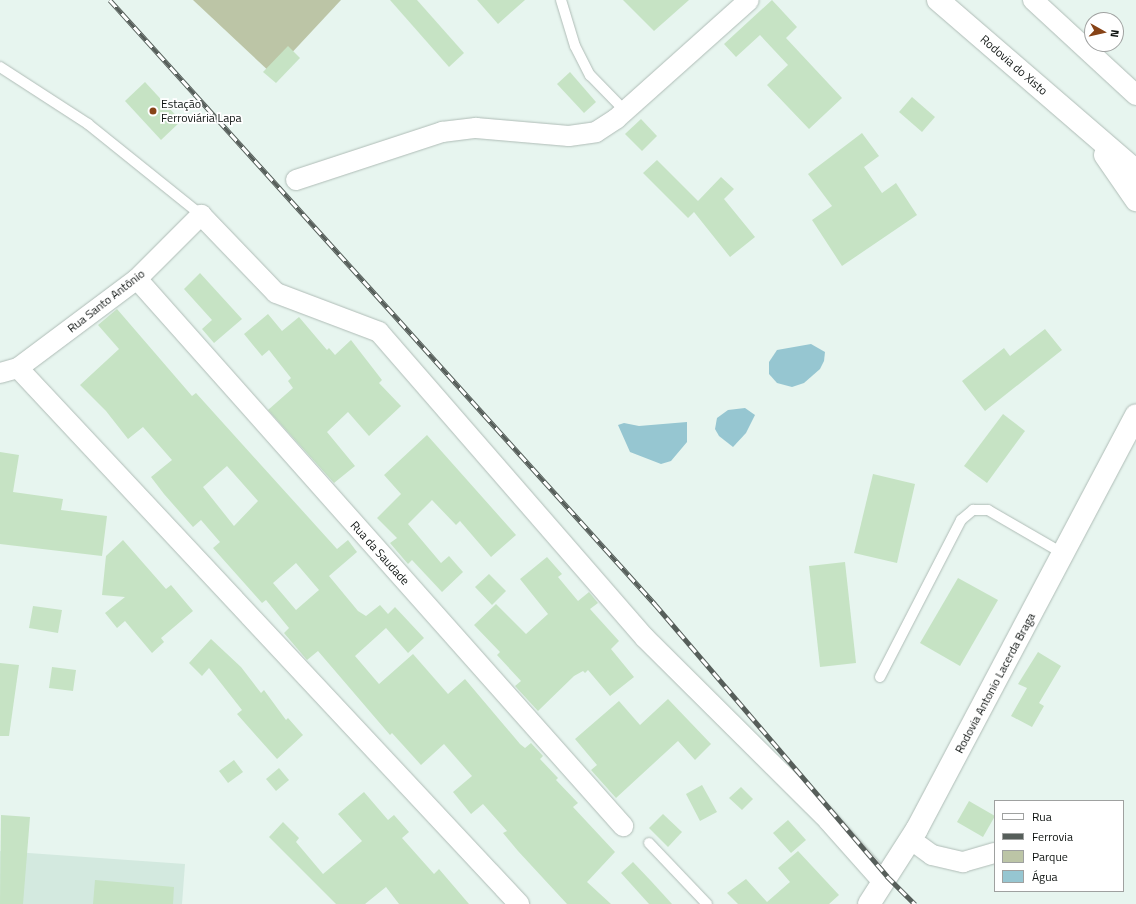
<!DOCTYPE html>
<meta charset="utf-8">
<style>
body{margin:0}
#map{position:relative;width:1136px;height:904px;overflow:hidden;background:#e7f5ef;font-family:"Titillium Web",sans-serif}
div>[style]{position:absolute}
.built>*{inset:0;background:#d3e9df}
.green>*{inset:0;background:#bcc5a6}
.water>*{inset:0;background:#96c6d1}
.building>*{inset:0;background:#c6e3c4}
.roads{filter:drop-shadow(0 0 1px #afbcb6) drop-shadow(0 0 1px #afbcb6)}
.lane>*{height:10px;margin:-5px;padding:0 5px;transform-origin:5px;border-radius:5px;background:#fff}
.street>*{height:20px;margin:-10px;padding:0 10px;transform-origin:10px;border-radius:10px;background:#fff}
.secondary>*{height:22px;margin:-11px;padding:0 11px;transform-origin:11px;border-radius:11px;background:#fff}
.highway>*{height:22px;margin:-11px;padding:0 11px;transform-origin:11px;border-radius:11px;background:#fff}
.rail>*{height:4.5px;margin-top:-2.25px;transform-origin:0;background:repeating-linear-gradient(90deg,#fff 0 9px,#565e5a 0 18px);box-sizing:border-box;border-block:1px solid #565e5a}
.dots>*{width:11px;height:11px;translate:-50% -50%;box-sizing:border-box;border:2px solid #fff;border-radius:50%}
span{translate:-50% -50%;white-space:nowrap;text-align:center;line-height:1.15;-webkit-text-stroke:3.5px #fff;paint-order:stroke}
.street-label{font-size:12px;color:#0e1311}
.poi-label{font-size:12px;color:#0e1311}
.left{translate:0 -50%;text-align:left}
.legend{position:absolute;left:994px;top:800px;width:130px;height:92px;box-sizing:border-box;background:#fff;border:1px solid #9fa1a0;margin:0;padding:5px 7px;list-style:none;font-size:12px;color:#0e1311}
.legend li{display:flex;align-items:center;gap:8px;height:20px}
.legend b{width:20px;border:1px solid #9fa1a0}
.north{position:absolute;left:1084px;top:12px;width:40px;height:40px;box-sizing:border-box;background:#fff;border:1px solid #9fa1a0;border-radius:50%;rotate:98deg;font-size:11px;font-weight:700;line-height:16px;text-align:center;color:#0e1311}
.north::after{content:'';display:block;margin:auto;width:14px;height:18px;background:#874317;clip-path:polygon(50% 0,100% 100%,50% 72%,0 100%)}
</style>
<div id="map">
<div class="built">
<i style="clip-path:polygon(0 851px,185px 864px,182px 904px,0 904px)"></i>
</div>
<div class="green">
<i style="clip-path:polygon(193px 0,341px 0,272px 74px)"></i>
</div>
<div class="water">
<i style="clip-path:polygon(811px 344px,825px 352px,824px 361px,820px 369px,804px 383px,792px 387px,777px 383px,769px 374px,769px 362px,777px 350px)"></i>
<i style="clip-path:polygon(745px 408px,755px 415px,746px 433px,733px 447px,719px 436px,715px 429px,717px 418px,728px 410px)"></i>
<i style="clip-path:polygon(687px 422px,687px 442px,671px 461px,661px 464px,630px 452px,618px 425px,624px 423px,639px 426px)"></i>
</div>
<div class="building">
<i style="clip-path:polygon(390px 0,417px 0,464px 53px,449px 67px)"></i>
<i style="clip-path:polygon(477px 0,525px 0,498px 24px)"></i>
<i style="clip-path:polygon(623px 0,689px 0,654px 31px)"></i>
<i style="clip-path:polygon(772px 0,797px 27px,786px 38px,842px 98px,809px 129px,767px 85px,788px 65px,760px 35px,736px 57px,724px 44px)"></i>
<i style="clip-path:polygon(288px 46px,300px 58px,276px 83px,263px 72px)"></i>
<i style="clip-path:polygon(570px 72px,596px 102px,584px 113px,557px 84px)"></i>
<i style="clip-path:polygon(145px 82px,181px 121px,161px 140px,125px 101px)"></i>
<i style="clip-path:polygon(912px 97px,935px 117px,922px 132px,899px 112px)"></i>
<i style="clip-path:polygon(641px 119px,657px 136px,642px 151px,625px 134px)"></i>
<i style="clip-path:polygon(862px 133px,879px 156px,864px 167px,882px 193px,896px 183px,917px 215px,842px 266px,812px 220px,832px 206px,808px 174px)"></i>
<i style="clip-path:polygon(657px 160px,698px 201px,721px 177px,734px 189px,724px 199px,755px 237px,730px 257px,694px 212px,688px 218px,643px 173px)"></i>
<i style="clip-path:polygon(200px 273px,242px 319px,214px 343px,202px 329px,212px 320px,184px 289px)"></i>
<i style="clip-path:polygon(evenodd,117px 309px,192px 396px,196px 393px,337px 549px,348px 540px,357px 552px,329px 576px,358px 611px,366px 616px,380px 605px,388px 614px,395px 607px,424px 638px,408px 653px,386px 628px,355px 656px,379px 684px,413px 654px,448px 694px,465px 679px,520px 744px,525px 748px,531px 743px,543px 756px,540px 759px,558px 778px,556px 780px,578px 803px,573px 807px,615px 852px,587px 882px,611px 904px,567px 904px,518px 851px,503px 833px,507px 831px,483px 804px,471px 814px,453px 792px,472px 776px,444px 744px,421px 765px,392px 733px,390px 735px,318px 651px,307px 660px,284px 633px,289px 628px,266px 600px,262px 603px,213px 548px,220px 542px,201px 520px,193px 527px,164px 494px,151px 477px,172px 460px,143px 427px,128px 439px,106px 411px,80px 385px,119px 349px,98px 325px,117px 309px,227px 466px,258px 501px,234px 526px,203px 487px,227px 466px,117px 309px,296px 563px,319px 590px,296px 610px,273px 583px,296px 563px)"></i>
<i style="clip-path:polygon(268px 314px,282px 331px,299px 317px,327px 350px,329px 348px,335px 355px,351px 340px,382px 380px,379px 383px,401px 406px,369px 436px,348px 412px,327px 432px,355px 466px,334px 483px,268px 410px,293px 388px,288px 381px,291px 378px,269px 350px,262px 356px,244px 334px)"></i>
<i style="clip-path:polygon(1045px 329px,1062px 350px,985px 411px,962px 381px,1004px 348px,1010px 356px)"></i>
<i style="clip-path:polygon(1003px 414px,1025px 431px,987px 483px,964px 466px)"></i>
<i style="clip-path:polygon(427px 435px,516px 535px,491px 557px,460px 521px,456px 525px,432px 500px,408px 524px,441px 563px,449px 556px,463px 572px,442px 592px,412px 560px,408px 564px,390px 543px,397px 538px,377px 518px,401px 494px,384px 475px)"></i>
<i style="clip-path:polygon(0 452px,19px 455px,13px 492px,63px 499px,61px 510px,107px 516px,102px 556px,0 544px)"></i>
<i style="clip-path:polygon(873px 474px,915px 484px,897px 563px,854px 553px)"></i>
<i style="clip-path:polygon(123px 540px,166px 589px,171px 585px,193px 611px,161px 638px,164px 642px,152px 653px,125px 621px,117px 628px,105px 613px,125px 597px,102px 595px,106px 556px)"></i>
<i style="clip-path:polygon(547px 557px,562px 574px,558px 577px,578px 601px,589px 592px,598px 603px,590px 609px,619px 641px,611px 649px,634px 677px,610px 696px,588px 670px,585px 673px,583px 671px,574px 676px,538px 711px,515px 686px,521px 681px,497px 655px,500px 652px,474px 625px,496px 604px,526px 634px,548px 614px,520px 579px)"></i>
<i style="clip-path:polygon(845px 562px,856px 663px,820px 667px,809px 566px)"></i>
<i style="clip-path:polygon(489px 574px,506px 591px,492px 605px,475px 587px)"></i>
<i style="clip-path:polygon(958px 578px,998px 600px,960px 666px,920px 643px)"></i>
<i style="clip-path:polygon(33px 606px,62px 610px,58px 633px,29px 628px)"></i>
<i style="clip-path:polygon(211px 639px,241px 667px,261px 693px,264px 690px,286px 720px,288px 718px,303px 735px,277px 759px,237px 714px,242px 710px,209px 668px,202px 676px,189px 663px)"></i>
<i style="clip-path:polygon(1038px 652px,1061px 666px,1039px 703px,1044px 706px,1032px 727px,1011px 716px,1027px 688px,1018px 684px)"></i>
<i style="clip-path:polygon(0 663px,19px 665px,9px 736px,0 736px)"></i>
<i style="clip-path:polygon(52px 667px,76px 670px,73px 691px,49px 688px)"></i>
<i style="clip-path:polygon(668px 699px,711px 744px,695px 760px,678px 741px,616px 798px,591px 770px,597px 765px,575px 739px,619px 701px,640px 725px)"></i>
<i style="clip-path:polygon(234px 760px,243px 772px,228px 783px,219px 771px)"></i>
<i style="clip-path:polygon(279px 768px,289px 780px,276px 791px,266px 779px)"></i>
<i style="clip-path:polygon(702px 785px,717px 812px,700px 821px,686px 794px)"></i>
<i style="clip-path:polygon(741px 787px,753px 799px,742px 810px,729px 798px)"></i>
<i style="clip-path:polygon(364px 792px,388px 820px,394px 815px,409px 832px,402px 838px,434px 874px,439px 869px,469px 904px,399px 904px,386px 887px,365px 904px,336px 904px,269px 837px,283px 822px,299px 838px,296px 842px,323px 874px,362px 841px,338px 814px)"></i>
<i style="clip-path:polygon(969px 801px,995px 816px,983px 837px,957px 822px)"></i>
<i style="clip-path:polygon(663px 814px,682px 832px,668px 847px,649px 828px)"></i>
<i style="clip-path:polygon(1px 815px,30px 817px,23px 904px,0 904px)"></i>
<i style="clip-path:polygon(788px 820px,806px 840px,791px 853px,773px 833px)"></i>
<i style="clip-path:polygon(798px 851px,839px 895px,829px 904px,738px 904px,727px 893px,746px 879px,767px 902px,790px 882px,778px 868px)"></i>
<i style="clip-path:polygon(633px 862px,651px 881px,672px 904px,649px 904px,621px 873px)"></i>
<i style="clip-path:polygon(95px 880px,174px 887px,173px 904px,93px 904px)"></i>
</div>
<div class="roads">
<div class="lane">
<i style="left:561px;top:0;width:48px;rotate:73.1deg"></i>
<i style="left:575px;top:46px;width:33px;rotate:63deg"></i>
<i style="left:590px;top:75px;width:50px;rotate:45.8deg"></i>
<i style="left:0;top:67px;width:105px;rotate:32.9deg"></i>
<i style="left:88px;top:124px;width:145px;rotate:38.8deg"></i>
<i style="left:880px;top:677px;width:177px;rotate:-62.7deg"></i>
<i style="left:961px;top:520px;width:16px;rotate:-40deg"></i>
<i style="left:973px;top:510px;width:15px"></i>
<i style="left:988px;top:510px;width:88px;rotate:30.1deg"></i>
<i style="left:649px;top:843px;width:84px;rotate:46.4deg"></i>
</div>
<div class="street">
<i style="left:1033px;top:0;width:140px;rotate:42.7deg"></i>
<i style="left:296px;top:180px;width:154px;rotate:-18.2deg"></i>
<i style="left:442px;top:132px;width:34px;rotate:-7deg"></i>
<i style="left:476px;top:128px;width:93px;rotate:4.9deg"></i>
<i style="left:569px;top:136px;width:27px;rotate:-8deg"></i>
<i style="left:596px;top:132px;width:24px;rotate:-33deg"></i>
<i style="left:616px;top:119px;width:178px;rotate:-41.8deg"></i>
<i style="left:137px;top:279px;width:732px;rotate:48.38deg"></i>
<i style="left:18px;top:368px;width:734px;rotate:46.93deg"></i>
<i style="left:0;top:373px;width:19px;rotate:-16deg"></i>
<i style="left:18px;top:368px;width:149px;rotate:-36.8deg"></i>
<i style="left:137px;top:279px;width:91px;rotate:-45deg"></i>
<i style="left:201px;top:215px;width:108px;rotate:46.1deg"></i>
<i style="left:276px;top:293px;width:110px;rotate:20.7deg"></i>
<i style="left:379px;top:332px;width:405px;rotate:49deg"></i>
<i style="left:645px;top:638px;width:258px;rotate:44.8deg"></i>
<i style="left:828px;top:820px;width:83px;rotate:48.4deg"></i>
<i style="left:910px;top:839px;width:27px;rotate:36deg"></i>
<i style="left:932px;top:855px;width:32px;rotate:13deg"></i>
<i style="left:963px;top:862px;width:33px;rotate:-16deg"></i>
</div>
<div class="secondary">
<i style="left:869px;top:904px;width:89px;rotate:-57.4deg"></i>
<i style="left:917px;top:829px;width:468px;rotate:-62.1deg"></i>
</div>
<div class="highway">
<i style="left:938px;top:0;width:262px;rotate:40.8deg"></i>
<i style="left:1105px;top:155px;width:55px;rotate:55.4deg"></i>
</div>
</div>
<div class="rail">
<i style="left:110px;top:0;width:814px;rotate:47.94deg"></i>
<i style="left:655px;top:604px;width:358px;rotate:49.5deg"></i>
<i style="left:887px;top:876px;width:40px;rotate:45deg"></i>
</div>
<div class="dots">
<i style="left:153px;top:111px;background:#874317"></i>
</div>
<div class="street-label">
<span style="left:1014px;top:65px;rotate:41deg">Rodovia do Xisto</span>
<span style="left:106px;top:301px;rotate:-38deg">Rua Santo Antônio</span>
<span style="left:380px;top:553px;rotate:48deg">Rua da Saudade</span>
<span style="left:995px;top:683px;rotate:-62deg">Rodovia Antonio Lacerda Braga</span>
</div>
<div class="poi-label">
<span class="left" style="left:161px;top:111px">Estação<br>Ferroviária Lapa</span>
</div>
<ul class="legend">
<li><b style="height:5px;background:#fff"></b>Rua</li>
<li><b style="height:5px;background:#565e5a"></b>Ferrovia</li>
<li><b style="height:11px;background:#bcc5a6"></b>Parque</li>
<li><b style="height:11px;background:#96c6d1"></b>Água</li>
</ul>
<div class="north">N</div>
</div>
